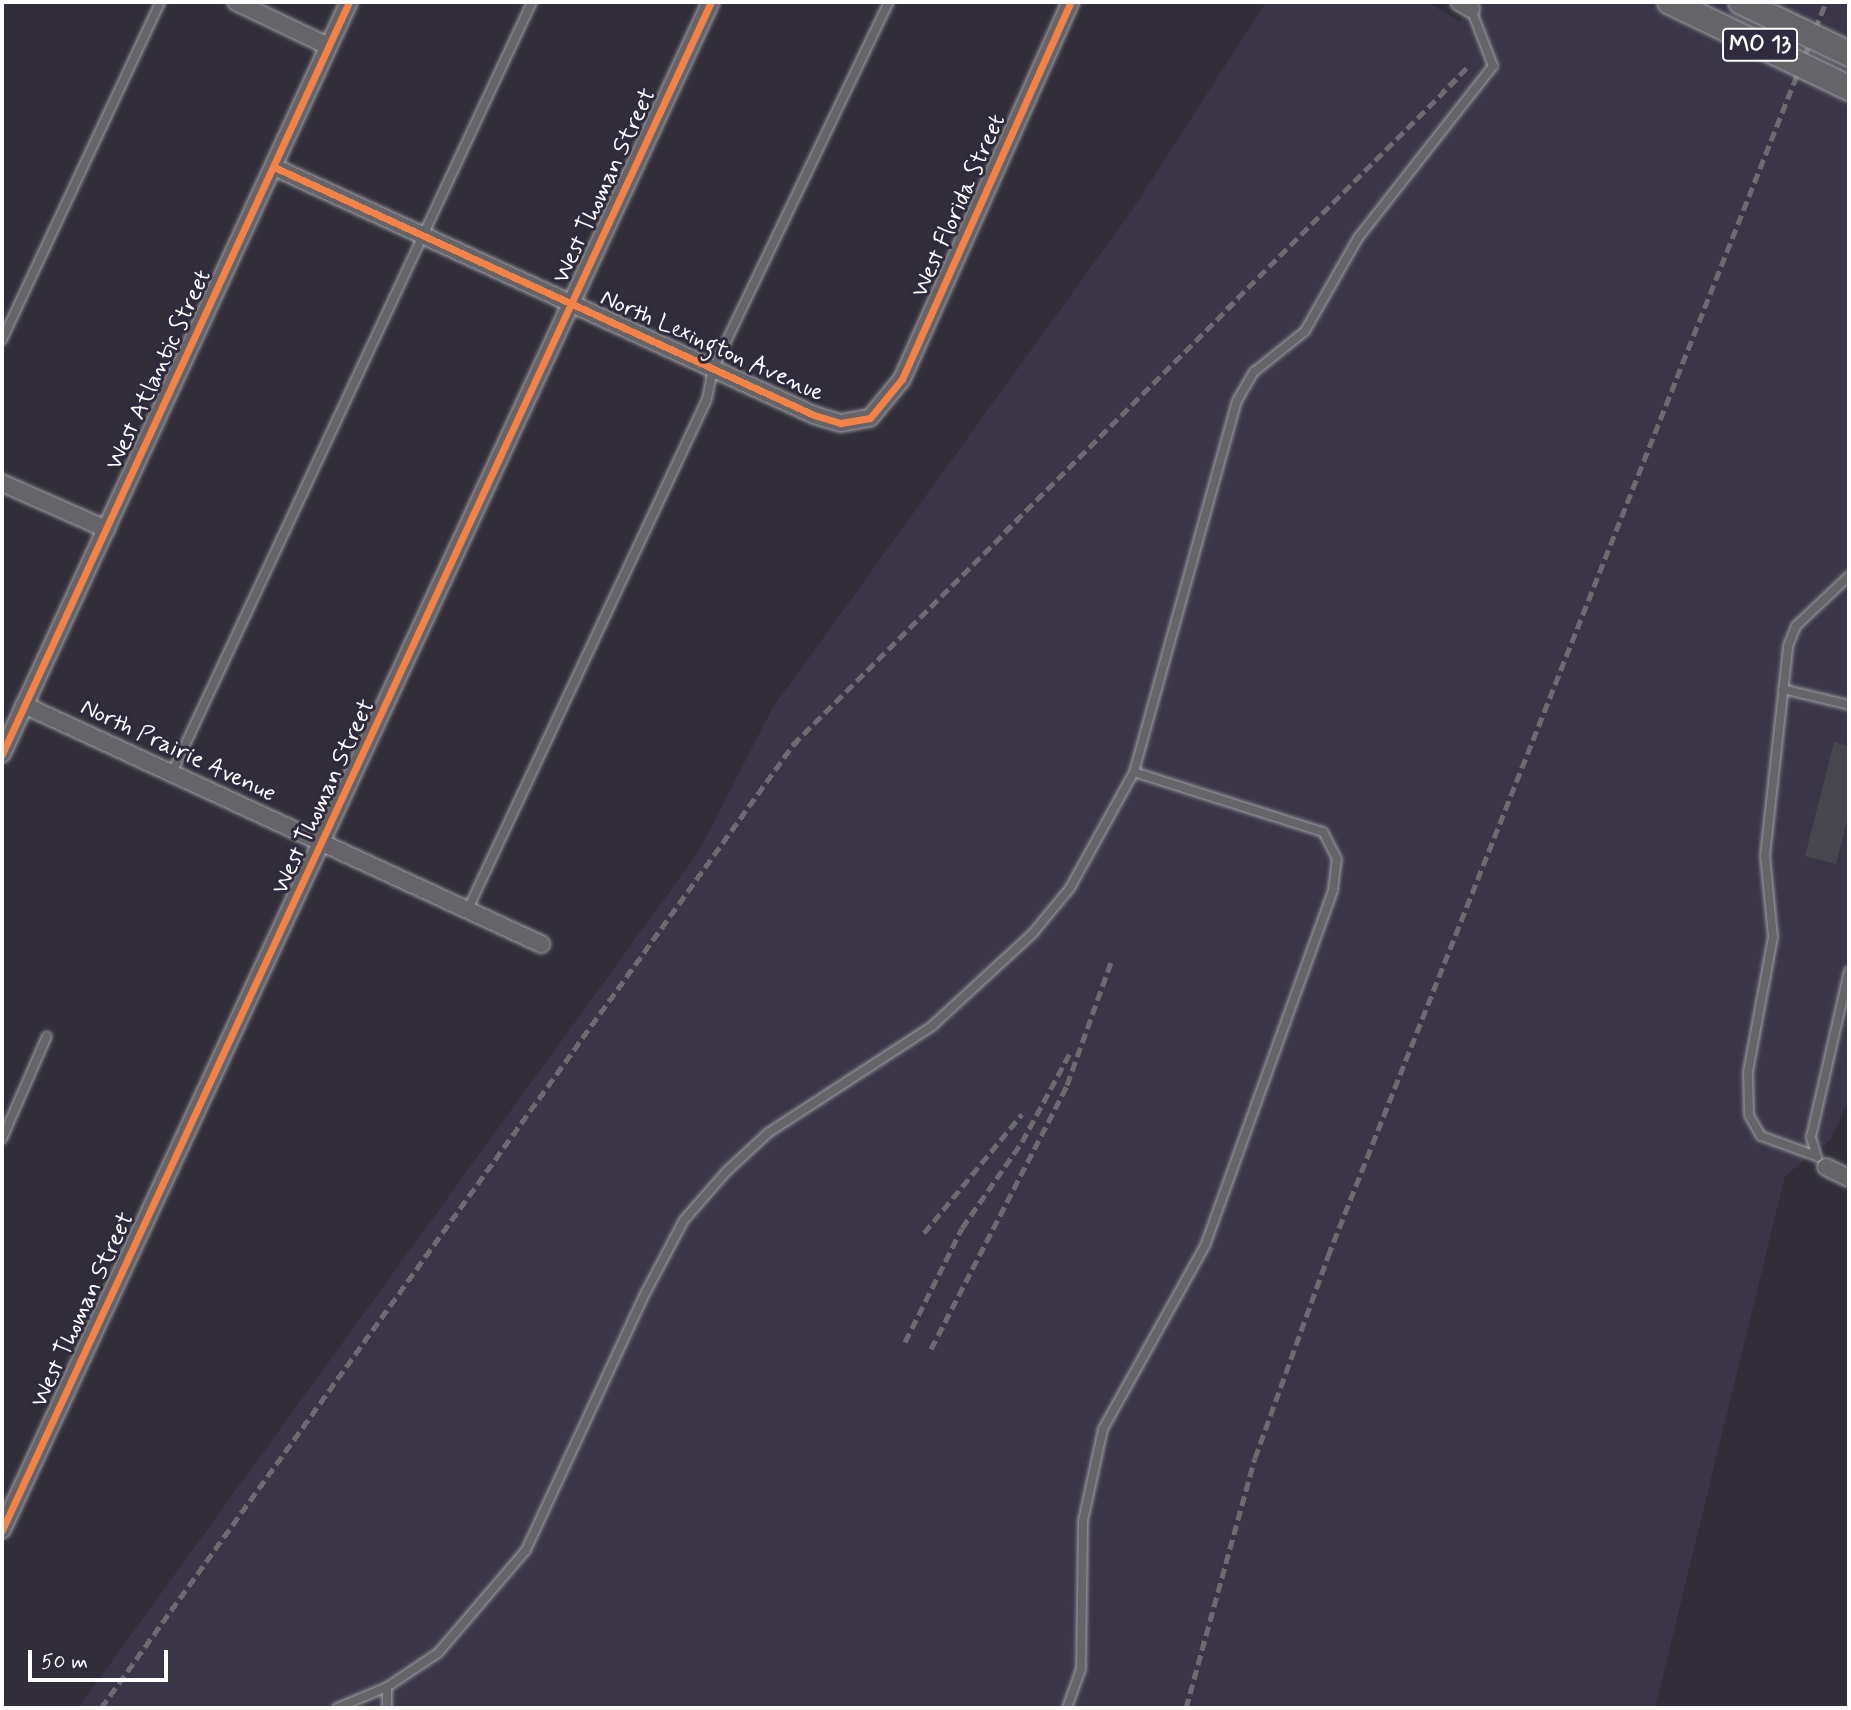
<!DOCTYPE html>
<style>
body{margin:0}
#map{position:relative;width:1851px;height:1710px;overflow:hidden;background:#312e39;font-family:Mynerve,sans-serif}
div>[style]{position:absolute}
.built>*{inset:0;background:#3b3647}
.building>*{inset:0;background:#48464e}
.roads{filter:drop-shadow(0 0 2px #a2a1a6) drop-shadow(0 0 2px #a2a1a6)}
.lane>*{height:8px;margin:-4px;padding:0 4px;transform-origin:4px;border-radius:4px;background:#656469}
.street>*{height:16px;margin:-8px;padding:0 8px;transform-origin:8px;border-radius:8px;background:#656469}
.rail>*{height:5px;margin-top:-2.5px;transform-origin:0;background:repeating-linear-gradient(90deg,#6d6b71 0 10px,transparent 0 15px)}
.bridges{filter:drop-shadow(0 0 2px #a2a1a6) drop-shadow(0 0 2px #a2a1a6)}
.primary-bridge>*{height:24px;margin:-12px;padding:0 12px;transform-origin:12px;border-radius:12px;background:#656469}
.cycleway>*{height:7px;margin:-3.5px;padding:0 3.5px;transform-origin:3.5px;border-radius:3.5px;background:#f48246}
span{translate:-50% -50%;white-space:nowrap;text-align:center;line-height:1.15;-webkit-text-stroke:6px #2f2a3d;paint-order:stroke}
.shield-label span{padding:2px 5px;background:#2f2a3d;border:2px solid;border-radius:5px;-webkit-text-stroke-width:0}
.shield-label{font-size:23px;color:#fff;font-weight:700}
.street-label{font-size:24px;color:#fff}
.frame{position:absolute;inset:0;border:4px solid #fff;pointer-events:none}
.scale{position:absolute;left:28px;top:1650px;width:140px;height:32px;box-sizing:border-box;border:4px solid #fff;border-top:0;padding-left:9px;font-size:21px;line-height:24px;white-space:nowrap;color:#fff;-webkit-text-stroke:5px #2f2a3d;paint-order:stroke}
</style>
<div id="map">
<div class="built">
<i style="clip-path:polygon(1266px 2px,1427px 2px,1460px 22px,1474px 2px,1849px 2px,1849px 1100px,1830px 1140px,1785px 1176px,1655px 1708px,78px 1708px,699px 851px,772px 709px,1135px 206px)"></i>
</div>
<div class="building">
<i style="clip-path:polygon(1834px 742px,1849px 746px,1849px 813px,1836px 864px,1805px 856px)"></i>
</div>
<div class="roads">
<div class="lane">
<i style="left:2px;top:340px;width:373px;rotate:-64.9deg"></i>
<i style="left:1783px;top:689px;width:68px;rotate:13.6deg"></i>
<i style="left:172px;top:773px;width:851px;rotate:-64.97deg"></i>
<i style="left:468px;top:909px;width:563px;rotate:-64.89deg"></i>
<i style="left:707px;top:399px;width:31px;rotate:-79deg"></i>
<i style="left:713px;top:369px;width:407px;rotate:-64.4deg"></i>
<i style="left:2px;top:1139px;width:112px;rotate:-66.4deg"></i>
<i style="left:1816px;top:1156px;width:59px;rotate:-160deg"></i>
<i style="left:1761px;top:1136px;width:24px;rotate:-120deg"></i>
<i style="left:1749px;top:1115px;width:43px;rotate:-91.3deg"></i>
<i style="left:1748px;top:1072px;width:137px;rotate:-79.5deg"></i>
<i style="left:1773px;top:937px;width:81px;rotate:-95.6deg"></i>
<i style="left:1765px;top:856px;width:211px;rotate:-83.7deg"></i>
<i style="left:1788px;top:646px;width:22px;rotate:-68deg"></i>
<i style="left:1796px;top:626px;width:73px;rotate:-43.3deg"></i>
<i style="left:1817px;top:1157px;width:21px;rotate:-107deg"></i>
<i style="left:1811px;top:1137px;width:170px;rotate:-77.1deg"></i>
<i style="left:337px;top:1708px;width:54px;rotate:-22.8deg"></i>
<i style="left:387px;top:1687px;width:61px;rotate:-33.7deg"></i>
<i style="left:438px;top:1653px;width:135px;rotate:-49.5deg"></i>
<i style="left:526px;top:1550px;width:285px;rotate:-65.1deg"></i>
<i style="left:646px;top:1292px;width:81px;rotate:-62.2deg"></i>
<i style="left:684px;top:1220px;width:65px;rotate:-48.7deg"></i>
<i style="left:727px;top:1171px;width:56px;rotate:-42.8deg"></i>
<i style="left:768px;top:1133px;width:196px;rotate:-33.1deg"></i>
<i style="left:932px;top:1026px;width:137px;rotate:-42.6deg"></i>
<i style="left:1033px;top:933px;width:58px;rotate:-50.6deg"></i>
<i style="left:1070px;top:888px;width:132px;rotate:-61.1deg"></i>
<i style="left:1134px;top:772px;width:385px;rotate:-74.5deg"></i>
<i style="left:1237px;top:401px;width:34px;rotate:-60deg"></i>
<i style="left:1254px;top:372px;width:65px;rotate:-38.8deg"></i>
<i style="left:1305px;top:331px;width:107px;rotate:-60.3deg"></i>
<i style="left:1358px;top:238px;width:219px;rotate:-51.9deg"></i>
<i style="left:1493px;top:66px;width:61px;rotate:-111.1deg"></i>
<i style="left:387px;top:1708px;width:21px;rotate:-90deg"></i>
<i style="left:1067px;top:1708px;width:41px;rotate:-70.3deg"></i>
<i style="left:1081px;top:1669px;width:148px;rotate:-89.2deg"></i>
<i style="left:1083px;top:1521px;width:94px;rotate:-77.7deg"></i>
<i style="left:1103px;top:1429px;width:210px;rotate:-60.9deg"></i>
<i style="left:1205px;top:1246px;width:378px;rotate:-70.2deg"></i>
<i style="left:1333px;top:890px;width:31px;rotate:-83deg"></i>
<i style="left:1337px;top:859px;width:30px;rotate:-117deg"></i>
<i style="left:1323px;top:832px;width:198px;rotate:-162.4deg"></i>
</div>
<div class="street">
<i style="left:236px;top:2px;width:102px;rotate:25.6deg"></i>
<i style="left:1459px;top:2px;width:14px;rotate:30deg"></i>
<i style="left:274px;top:167px;width:594px;rotate:24.67deg"></i>
<i style="left:814px;top:415px;width:28px;rotate:17deg"></i>
<i style="left:841px;top:423px;width:29px;rotate:-10deg"></i>
<i style="left:870px;top:418px;width:50px;rotate:-50.6deg"></i>
<i style="left:902px;top:379px;width:413px;rotate:-65.9deg"></i>
<i style="left:2px;top:483px;width:114px;rotate:23.9deg"></i>
<i style="left:24px;top:705px;width:570px;rotate:24.81deg"></i>
<i style="left:2px;top:754px;width:828px;rotate:-65.23deg"></i>
<i style="left:1826px;top:1167px;width:25px;rotate:26deg"></i>
<i style="left:2px;top:1530px;width:1684px;rotate:-65.11deg"></i>
</div>
</div>
<div class="rail">
<i style="left:924px;top:1233px;width:154px;rotate:-50.5deg"></i>
<i style="left:905px;top:1342px;width:127px;rotate:-63.4deg"></i>
<i style="left:962px;top:1228px;width:105px;rotate:-55.1deg"></i>
<i style="left:1022px;top:1142px;width:103px;rotate:-61.7deg"></i>
<i style="left:931px;top:1349px;width:297px;rotate:-62.7deg"></i>
<i style="left:1067px;top:1085px;width:131px;rotate:-70.3deg"></i>
<i style="left:101px;top:1708px;width:1186px;rotate:-54.3deg"></i>
<i style="left:793px;top:745px;width:960px;rotate:-45.13deg"></i>
<i style="left:1186px;top:1708px;width:259px;rotate:-74.6deg"></i>
<i style="left:1255px;top:1458px;width:215px;rotate:-70.1deg"></i>
<i style="left:1328px;top:1256px;width:1349px;rotate:-68.34deg"></i>
</div>
<div class="bridges">
<div class="primary-bridge">
<i style="left:1670px;top:2px;width:199px;rotate:25.7deg"></i>
<i style="left:1741px;top:2px;width:120px;rotate:25.7deg"></i>
</div>
</div>
<div class="cycleway">
<i style="left:274px;top:167px;width:594px;rotate:24.67deg"></i>
<i style="left:814px;top:415px;width:28px;rotate:17deg"></i>
<i style="left:841px;top:423px;width:29px;rotate:-10deg"></i>
<i style="left:870px;top:418px;width:50px;rotate:-50.6deg"></i>
<i style="left:902px;top:379px;width:413px;rotate:-65.9deg"></i>
<i style="left:2px;top:754px;width:828px;rotate:-65.23deg"></i>
<i style="left:2px;top:1530px;width:1684px;rotate:-65.11deg"></i>
</div>
<div class="shield-label">
<span style="left:1760px;top:45px">MO 13</span>
</div>
<div class="street-label">
<span style="left:605px;top:186px;rotate:-65deg">West Thoman Street</span>
<span style="left:959px;top:206px;rotate:-66deg">West Florida Street</span>
<span style="left:712px;top:346px;rotate:24deg">North Lexington Avenue</span>
<span style="left:159px;top:370px;rotate:-65deg">West Atlantic Street</span>
<span style="left:178px;top:751px;rotate:25deg">North Prairie Avenue</span>
<span style="left:324px;top:797px;rotate:-65deg">West Thoman Street</span>
<span style="left:83px;top:1310px;rotate:-65deg">West Thoman Street</span>
</div>
<div class="frame"></div>
<div class="scale">50 m</div>
</div>
